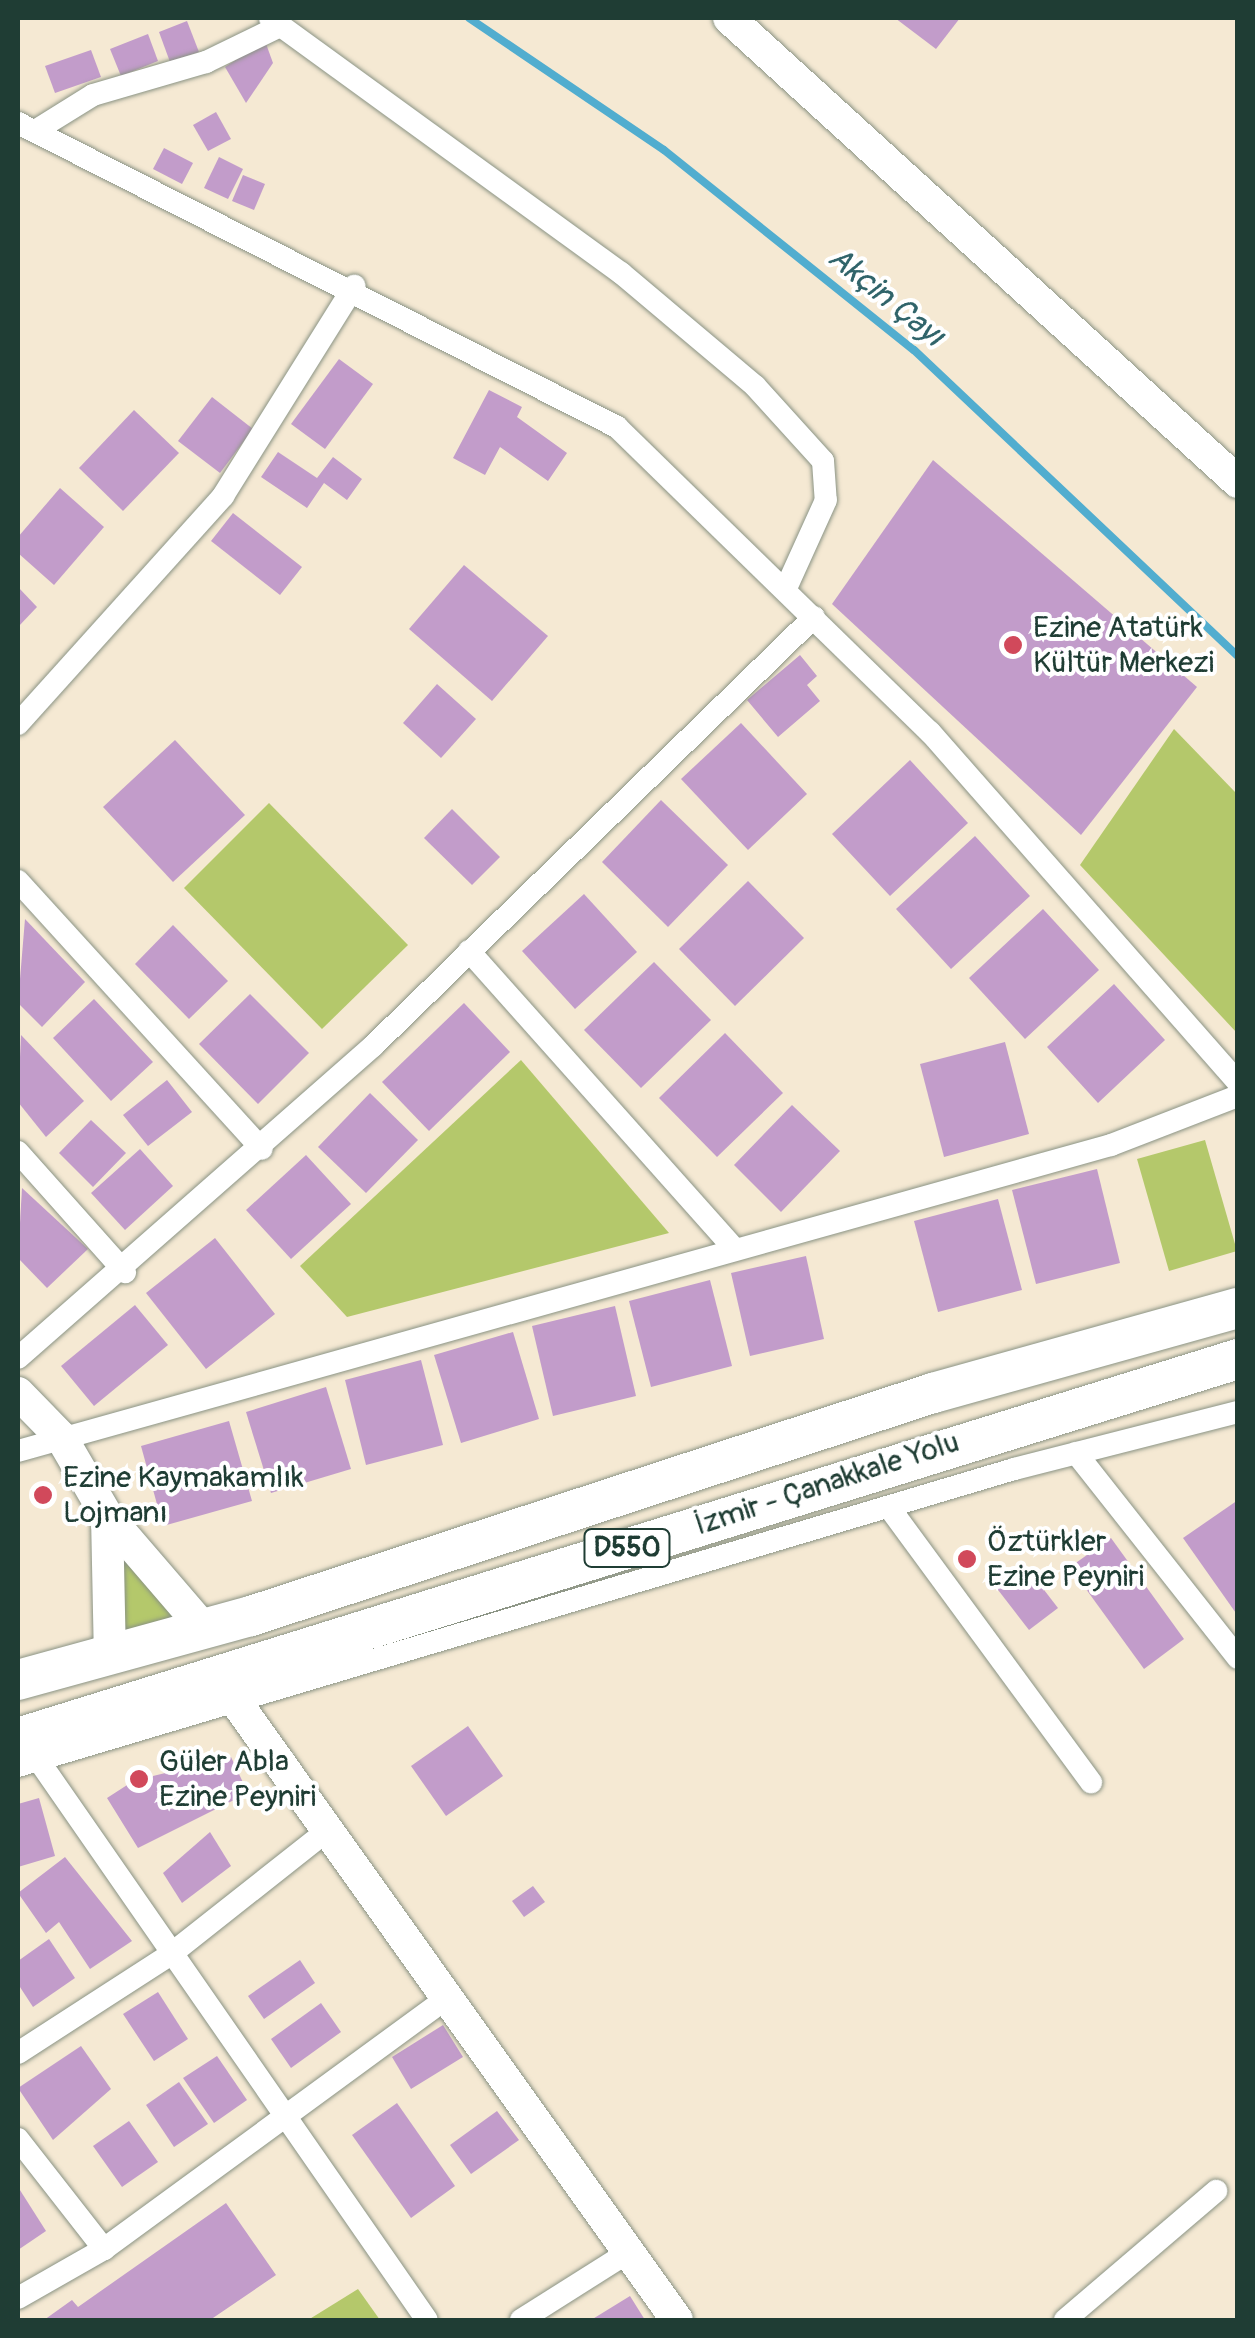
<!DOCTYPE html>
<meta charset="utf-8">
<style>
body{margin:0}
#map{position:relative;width:1255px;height:2338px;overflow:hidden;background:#f5e9d3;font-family:Pangolin,sans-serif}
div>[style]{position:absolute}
.green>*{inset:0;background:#b4c86b}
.stream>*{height:8px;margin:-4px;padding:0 4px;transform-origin:4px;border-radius:4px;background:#51adcf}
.building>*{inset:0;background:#c29cca}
.roads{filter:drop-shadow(0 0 2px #8a9384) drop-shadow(0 0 2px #8a9384)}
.street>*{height:22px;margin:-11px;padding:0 11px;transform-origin:11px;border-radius:11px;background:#fff}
.secondary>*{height:32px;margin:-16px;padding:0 16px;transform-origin:16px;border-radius:16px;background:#fff}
.highway>*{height:40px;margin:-20px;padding:0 20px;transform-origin:20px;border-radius:20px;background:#fff}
.dots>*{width:28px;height:28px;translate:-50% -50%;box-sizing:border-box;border:5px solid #fff;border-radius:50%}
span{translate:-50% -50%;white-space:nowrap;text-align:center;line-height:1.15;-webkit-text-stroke:8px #fff;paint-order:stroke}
.shield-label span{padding:2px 8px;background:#fff;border:2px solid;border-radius:8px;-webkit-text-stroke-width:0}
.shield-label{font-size:28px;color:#1f3d34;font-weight:700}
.poi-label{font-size:30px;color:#1f3d34}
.left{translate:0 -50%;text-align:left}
.street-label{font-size:30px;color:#1f3d34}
.water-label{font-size:32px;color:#30646a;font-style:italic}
.frame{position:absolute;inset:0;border:20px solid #1f3d34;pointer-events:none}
</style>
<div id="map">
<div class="green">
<i style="clip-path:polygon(1174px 729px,1237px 794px,1237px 1033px,1080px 865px)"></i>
<i style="clip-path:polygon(269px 803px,408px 945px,322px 1029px,184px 888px)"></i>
<i style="clip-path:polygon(521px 1060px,669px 1233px,347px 1317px,300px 1266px)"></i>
<i style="clip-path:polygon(1205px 1140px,1237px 1251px,1169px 1271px,1137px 1159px)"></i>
<i style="clip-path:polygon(107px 1516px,205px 1630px,110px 1656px)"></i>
<i style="clip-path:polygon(358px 2289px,380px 2320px,308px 2320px)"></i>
</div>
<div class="stream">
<i style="left:469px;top:18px;width:235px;rotate:34.1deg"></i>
<i style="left:664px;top:150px;width:320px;rotate:38.7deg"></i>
<i style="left:914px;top:350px;width:446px;rotate:43.4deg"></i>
</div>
<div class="building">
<i style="clip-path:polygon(895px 18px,960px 18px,936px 49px)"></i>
<i style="clip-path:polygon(187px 21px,199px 52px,170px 62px,159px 32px)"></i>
<i style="clip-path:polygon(148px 34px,158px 61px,121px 76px,110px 49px)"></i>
<i style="clip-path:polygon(265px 41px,273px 63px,246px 103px,225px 67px)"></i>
<i style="clip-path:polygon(91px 50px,101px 77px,55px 93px,45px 66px)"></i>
<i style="clip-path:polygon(216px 112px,231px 139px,208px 151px,193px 125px)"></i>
<i style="clip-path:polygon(164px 148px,193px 163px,182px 184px,153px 169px)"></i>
<i style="clip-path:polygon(219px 157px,243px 169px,228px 199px,204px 188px)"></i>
<i style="clip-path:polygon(243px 175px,265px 184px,254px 210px,232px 201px)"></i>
<i style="clip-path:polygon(339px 359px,373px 384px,325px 449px,291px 424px)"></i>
<i style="clip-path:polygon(489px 390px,522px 407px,517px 417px,567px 453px,548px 481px,500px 447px,485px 475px,453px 458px)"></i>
<i style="clip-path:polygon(212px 397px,253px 429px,220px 473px,178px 441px)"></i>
<i style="clip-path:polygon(134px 410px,179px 453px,123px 511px,79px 468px)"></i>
<i style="clip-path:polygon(278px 452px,317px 478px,333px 457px,362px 479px,347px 500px,324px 483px,307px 508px,261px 477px)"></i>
<i style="clip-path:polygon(933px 460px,1197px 687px,1081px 835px,832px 604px)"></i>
<i style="clip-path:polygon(60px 488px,104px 527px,54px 585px,18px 553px,18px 537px)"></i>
<i style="clip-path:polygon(233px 513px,302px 567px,280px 595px,211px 541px)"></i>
<i style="clip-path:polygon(464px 565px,548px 636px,492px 701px,409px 629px)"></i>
<i style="clip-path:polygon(18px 587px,37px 607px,18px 627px)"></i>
<i style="clip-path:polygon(800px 655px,817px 676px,807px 685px,820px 701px,778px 737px,747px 700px)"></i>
<i style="clip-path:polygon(437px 684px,476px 719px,441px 758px,403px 723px)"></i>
<i style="clip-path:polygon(741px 723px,807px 794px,748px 850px,681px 779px)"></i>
<i style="clip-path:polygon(175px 740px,245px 815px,173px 882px,103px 807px)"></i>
<i style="clip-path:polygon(910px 760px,968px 823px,890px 896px,832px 834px)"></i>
<i style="clip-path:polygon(661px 800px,728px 865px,668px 927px,602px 862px)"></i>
<i style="clip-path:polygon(452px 809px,500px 857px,472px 885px,424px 838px)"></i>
<i style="clip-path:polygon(975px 836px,1030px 896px,951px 969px,896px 909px)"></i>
<i style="clip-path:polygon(748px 881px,804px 938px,735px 1006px,679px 949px)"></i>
<i style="clip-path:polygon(584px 894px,637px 952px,575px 1009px,522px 951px)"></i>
<i style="clip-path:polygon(1043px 909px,1099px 970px,1025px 1039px,969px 978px)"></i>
<i style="clip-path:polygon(25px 919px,85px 982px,42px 1027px,18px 1003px)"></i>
<i style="clip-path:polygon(173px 925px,228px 981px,189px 1019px,135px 964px)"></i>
<i style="clip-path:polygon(654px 962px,711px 1020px,641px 1088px,584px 1030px)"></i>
<i style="clip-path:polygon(1114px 984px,1165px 1040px,1098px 1103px,1047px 1047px)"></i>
<i style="clip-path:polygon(250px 994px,309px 1053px,258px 1104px,199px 1044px)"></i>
<i style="clip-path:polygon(94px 999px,153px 1062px,111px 1101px,53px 1038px)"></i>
<i style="clip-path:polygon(464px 1003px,510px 1052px,429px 1131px,382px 1082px)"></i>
<i style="clip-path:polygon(725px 1033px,783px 1093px,717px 1157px,659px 1098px)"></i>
<i style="clip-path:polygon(21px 1035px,84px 1101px,46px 1137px,18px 1102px)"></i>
<i style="clip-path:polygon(1005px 1042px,1029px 1134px,944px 1157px,920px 1064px)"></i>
<i style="clip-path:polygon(167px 1080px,192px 1112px,148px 1146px,123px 1115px)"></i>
<i style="clip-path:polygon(370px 1093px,418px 1140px,366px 1193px,318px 1147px)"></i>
<i style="clip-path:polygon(792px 1105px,840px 1151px,781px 1212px,734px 1165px)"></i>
<i style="clip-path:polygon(91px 1120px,126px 1153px,93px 1187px,59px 1153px)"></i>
<i style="clip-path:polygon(140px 1149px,173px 1186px,125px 1230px,91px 1193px)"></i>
<i style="clip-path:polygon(306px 1155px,351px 1204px,291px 1259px,246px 1210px)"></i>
<i style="clip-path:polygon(1097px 1169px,1120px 1263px,1036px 1284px,1012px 1190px)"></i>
<i style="clip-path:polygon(22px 1188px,88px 1249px,47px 1288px,18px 1258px)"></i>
<i style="clip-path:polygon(998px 1199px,1022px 1290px,938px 1312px,914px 1221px)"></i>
<i style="clip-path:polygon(215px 1238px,275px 1314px,206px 1369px,146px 1293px)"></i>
<i style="clip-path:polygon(806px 1256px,824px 1339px,750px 1356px,731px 1273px)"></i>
<i style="clip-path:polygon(710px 1280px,732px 1366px,651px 1387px,629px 1301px)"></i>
<i style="clip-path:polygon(135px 1305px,168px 1345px,94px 1406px,61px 1366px)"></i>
<i style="clip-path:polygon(615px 1306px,636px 1396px,553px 1416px,532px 1326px)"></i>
<i style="clip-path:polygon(513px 1332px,539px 1419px,461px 1443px,434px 1355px)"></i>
<i style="clip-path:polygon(421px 1360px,443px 1445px,366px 1465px,345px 1380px)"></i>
<i style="clip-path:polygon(326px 1387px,351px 1469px,271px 1493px,246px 1412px)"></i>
<i style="clip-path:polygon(229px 1421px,252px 1501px,163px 1526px,141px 1446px)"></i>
<i style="clip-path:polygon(1238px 1500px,1238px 1616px,1183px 1538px)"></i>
<i style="clip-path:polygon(1111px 1538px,1184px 1639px,1144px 1669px,1070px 1567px)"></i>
<i style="clip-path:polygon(1024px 1564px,1058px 1608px,1029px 1630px,995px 1586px)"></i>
<i style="clip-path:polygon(468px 1726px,503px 1776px,446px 1816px,411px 1766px)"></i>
<i style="clip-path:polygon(231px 1757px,248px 1793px,138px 1848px,107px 1798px,138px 1778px,145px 1790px,153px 1776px)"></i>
<i style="clip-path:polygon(39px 1798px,55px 1856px,18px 1867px,18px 1804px)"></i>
<i style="clip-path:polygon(210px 1832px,231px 1866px,182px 1903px,163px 1873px)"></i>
<i style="clip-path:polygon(65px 1857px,132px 1941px,90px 1969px,59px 1922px,46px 1933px,18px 1893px)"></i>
<i style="clip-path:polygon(533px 1886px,545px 1902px,524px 1917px,512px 1901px)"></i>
<i style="clip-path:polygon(49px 1939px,75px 1978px,33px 2007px,18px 1984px,18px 1961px)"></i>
<i style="clip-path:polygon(300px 1960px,315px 1983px,264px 2019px,248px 1996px)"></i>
<i style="clip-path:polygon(158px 1992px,188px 2039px,154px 2061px,123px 2014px)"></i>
<i style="clip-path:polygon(321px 2003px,341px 2032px,291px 2068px,271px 2039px)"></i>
<i style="clip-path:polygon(443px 2025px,463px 2057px,411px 2089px,392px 2057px)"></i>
<i style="clip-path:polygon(81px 2046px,111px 2089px,53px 2140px,18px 2088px)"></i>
<i style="clip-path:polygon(217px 2056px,247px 2100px,214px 2123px,183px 2078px)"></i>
<i style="clip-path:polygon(179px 2082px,208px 2124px,174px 2147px,146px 2105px)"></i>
<i style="clip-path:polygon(397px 2103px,455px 2186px,411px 2218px,352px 2135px)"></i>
<i style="clip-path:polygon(497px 2111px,519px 2140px,471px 2174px,450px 2145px)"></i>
<i style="clip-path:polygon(129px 2121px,158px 2162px,122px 2187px,93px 2146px)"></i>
<i style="clip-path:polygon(18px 2187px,46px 2231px,18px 2250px)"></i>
<i style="clip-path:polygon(226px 2203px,276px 2275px,210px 2320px,44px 2320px,72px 2300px,78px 2307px)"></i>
<i style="clip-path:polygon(630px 2296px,645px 2320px,591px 2320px)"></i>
</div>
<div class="roads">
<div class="street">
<i style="left:270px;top:18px;width:434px;rotate:36deg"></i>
<i style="left:621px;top:273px;width:175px;rotate:40.1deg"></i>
<i style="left:755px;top:386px;width:101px;rotate:47.8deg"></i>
<i style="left:823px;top:461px;width:39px;rotate:86deg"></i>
<i style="left:826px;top:500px;width:94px;rotate:114.4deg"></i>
<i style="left:18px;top:123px;width:672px;rotate:26.91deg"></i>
<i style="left:617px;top:427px;width:437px;rotate:44.3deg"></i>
<i style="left:930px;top:732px;width:466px;rotate:48.7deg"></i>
<i style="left:35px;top:131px;width:68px;rotate:-31.8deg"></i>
<i style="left:93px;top:95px;width:118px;rotate:-16.3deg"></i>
<i style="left:206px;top:62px;width:82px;rotate:-25.9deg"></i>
<i style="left:18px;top:724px;width:307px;rotate:-48deg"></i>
<i style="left:223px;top:496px;width:248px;rotate:-58deg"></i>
<i style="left:18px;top:881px;width:362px;rotate:47.7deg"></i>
<i style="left:469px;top:951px;width:395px;rotate:48.3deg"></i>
<i style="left:18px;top:1152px;width:161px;rotate:48.3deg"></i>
<i style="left:18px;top:1358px;width:473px;rotate:-41.3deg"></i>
<i style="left:373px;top:1046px;width:615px;rotate:-44.21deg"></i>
<i style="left:18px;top:1451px;width:1135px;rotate:-15.64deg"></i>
<i style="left:1111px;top:1145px;width:136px;rotate:-21.1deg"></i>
<i style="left:1076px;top:1453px;width:261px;rotate:51.7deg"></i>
<i style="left:891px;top:1510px;width:338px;rotate:53.7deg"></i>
<i style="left:39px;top:1761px;width:680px;rotate:55.24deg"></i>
<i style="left:18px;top:1766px;width:1039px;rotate:-16.6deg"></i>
<i style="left:1014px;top:1469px;width:231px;rotate:-14.3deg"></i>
<i style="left:18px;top:2053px;width:182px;rotate:-32.9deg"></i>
<i style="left:171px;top:1954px;width:195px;rotate:-38.3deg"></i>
<i style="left:18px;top:2139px;width:140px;rotate:52deg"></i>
<i style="left:18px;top:2298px;width:99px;rotate:-29.7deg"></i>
<i style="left:104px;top:2249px;width:426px;rotate:-36.2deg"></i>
<i style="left:521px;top:2320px;width:129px;rotate:-32.3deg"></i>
<i style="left:1065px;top:2320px;width:199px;rotate:-40.5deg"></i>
</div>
<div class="secondary">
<i style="left:729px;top:18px;width:689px;rotate:42.35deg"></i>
<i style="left:18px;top:1393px;width:62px;rotate:45.7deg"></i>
<i style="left:61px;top:1437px;width:91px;rotate:59.8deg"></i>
<i style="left:107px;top:1516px;width:150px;rotate:49.3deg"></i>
<i style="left:107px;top:1516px;width:140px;rotate:88.8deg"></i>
<i style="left:221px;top:1681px;width:785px;rotate:54.49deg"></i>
</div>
<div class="highway">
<i style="left:18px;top:1680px;width:242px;rotate:-15.4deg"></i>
<i style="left:251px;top:1616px;width:718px;rotate:-18.11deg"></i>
<i style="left:933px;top:1393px;width:317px;rotate:-15.6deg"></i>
<i style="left:18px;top:1738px;width:1278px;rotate:-17.26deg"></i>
</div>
</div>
<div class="dots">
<i style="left:1013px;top:645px;background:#d1495b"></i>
<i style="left:43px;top:1495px;background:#d1495b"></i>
<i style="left:967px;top:1559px;background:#d1495b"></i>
<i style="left:139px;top:1779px;background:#d1495b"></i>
</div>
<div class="shield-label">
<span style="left:627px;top:1548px">D550</span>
</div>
<div class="poi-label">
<span class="left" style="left:1033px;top:645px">Ezine Atatürk<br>Kültür Merkezi</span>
<span class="left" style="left:63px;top:1495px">Ezine Kaymakamlık<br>Lojmanı</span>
<span class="left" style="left:987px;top:1559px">Öztürkler<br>Ezine Peyniri</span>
<span class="left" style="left:159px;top:1779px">Güler Abla<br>Ezine Peyniri</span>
</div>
<div class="street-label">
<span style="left:827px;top:1484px;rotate:-18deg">İzmir - Çanakkale Yolu</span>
</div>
<div class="water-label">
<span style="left:886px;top:297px;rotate:39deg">Akçin Çayı</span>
</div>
<div class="frame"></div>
</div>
